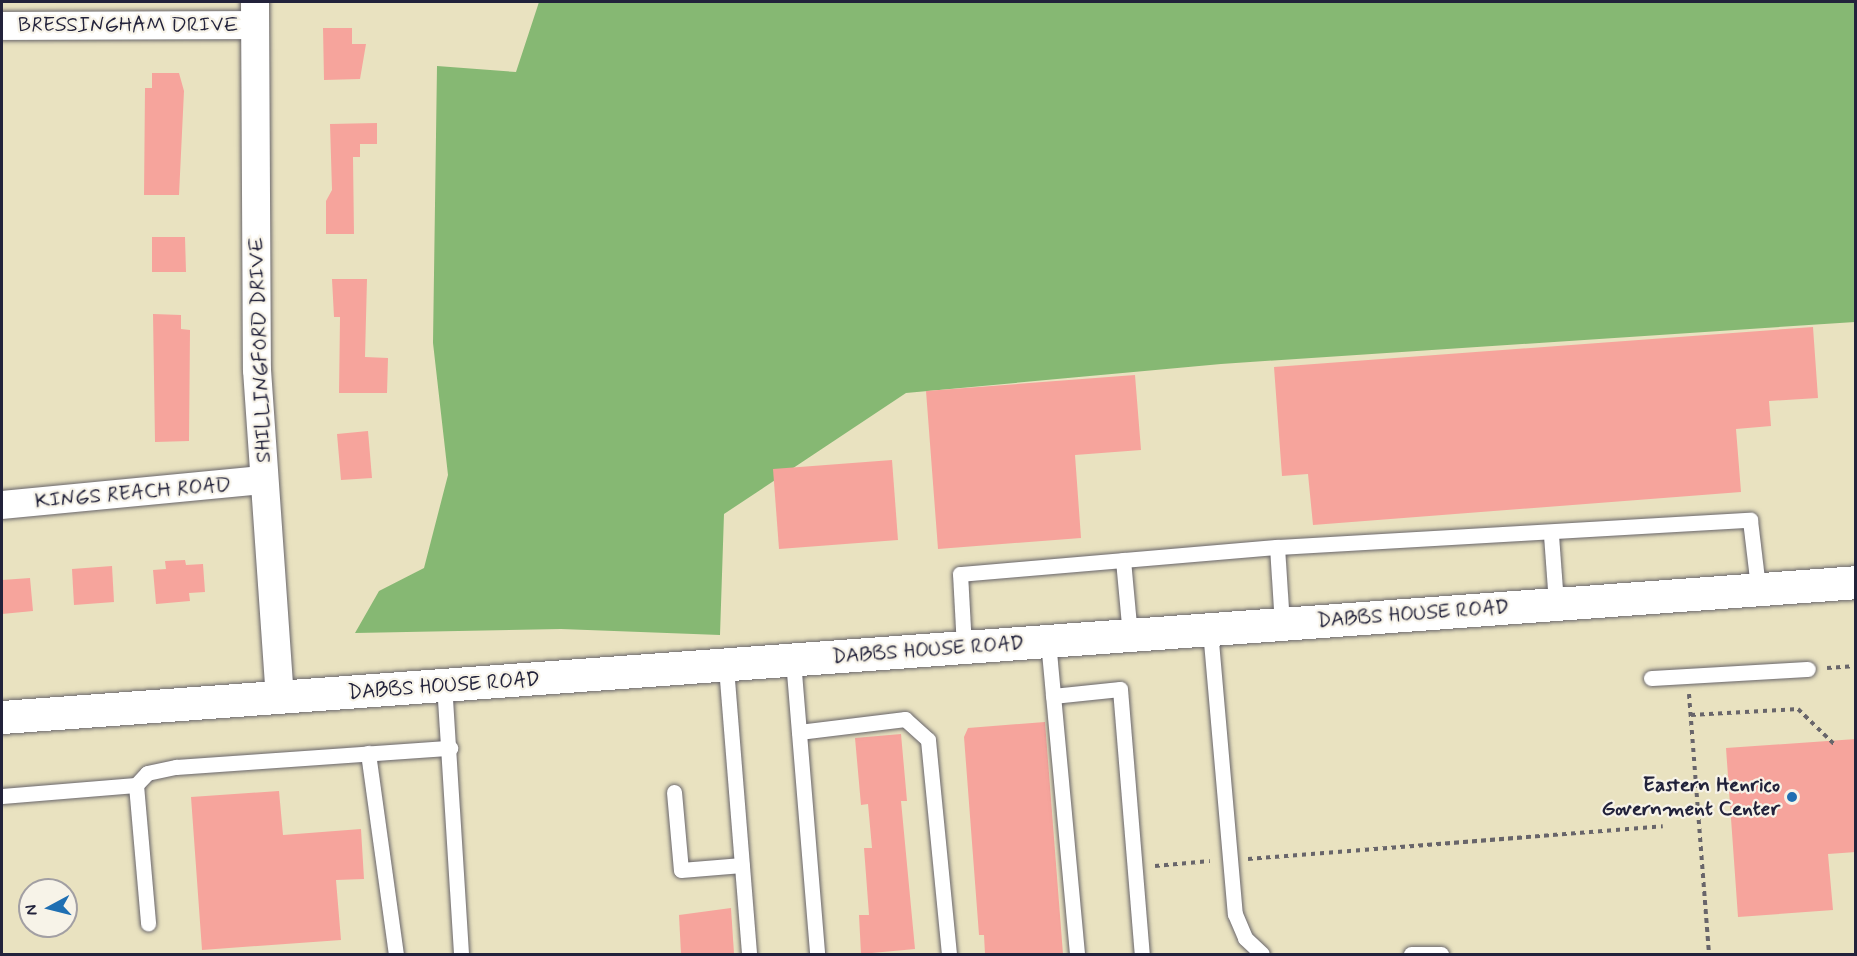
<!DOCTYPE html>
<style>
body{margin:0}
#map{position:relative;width:1857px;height:956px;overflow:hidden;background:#e9e2c0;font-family:Mynerve,sans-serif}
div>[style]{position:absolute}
.forest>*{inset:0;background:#86b873}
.building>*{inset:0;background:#f6a49c}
.path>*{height:4px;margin-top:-2px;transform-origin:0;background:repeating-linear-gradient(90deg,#68656a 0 4.5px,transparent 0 9px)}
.roads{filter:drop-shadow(0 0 2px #68656a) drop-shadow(0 0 2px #68656a)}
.lane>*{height:15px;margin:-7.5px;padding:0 7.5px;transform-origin:7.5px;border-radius:7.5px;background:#fff}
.street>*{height:28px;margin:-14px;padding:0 14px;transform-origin:14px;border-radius:14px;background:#fff}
.secondary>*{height:33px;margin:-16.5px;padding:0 16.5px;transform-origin:16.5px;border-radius:16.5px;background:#fff}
.dots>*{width:16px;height:16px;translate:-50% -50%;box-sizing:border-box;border:3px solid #f7f3e8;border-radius:50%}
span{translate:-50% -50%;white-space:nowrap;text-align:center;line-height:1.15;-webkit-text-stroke:4.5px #f7f3e8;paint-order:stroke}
.street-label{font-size:21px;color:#22223b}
.poi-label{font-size:21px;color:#22223b;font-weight:700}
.right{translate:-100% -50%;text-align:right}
.frame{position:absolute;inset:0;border:3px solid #22223b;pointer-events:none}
.north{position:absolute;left:18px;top:878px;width:60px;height:60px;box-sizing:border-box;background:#f7f3e8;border:2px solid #a29fa3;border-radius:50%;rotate:263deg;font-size:16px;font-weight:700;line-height:24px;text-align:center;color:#22223b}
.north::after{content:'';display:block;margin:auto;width:21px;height:27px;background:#1f6fb2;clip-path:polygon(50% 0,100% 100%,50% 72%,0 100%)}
</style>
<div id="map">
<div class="forest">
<i style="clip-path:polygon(539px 2px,1855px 2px,1855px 322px,1221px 364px,906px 393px,724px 514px,720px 635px,561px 629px,355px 633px,379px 591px,424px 568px,448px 475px,433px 343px,437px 66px,516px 72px)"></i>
</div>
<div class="building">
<i style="clip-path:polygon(323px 28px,352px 28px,352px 44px,366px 44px,360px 79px,324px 80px)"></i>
<i style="clip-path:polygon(152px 73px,179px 73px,184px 91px,179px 195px,144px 195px,145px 88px,152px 88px)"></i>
<i style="clip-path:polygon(377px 123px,377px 144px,360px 144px,360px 157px,353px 157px,354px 234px,326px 234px,326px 201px,332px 190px,330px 124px)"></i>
<i style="clip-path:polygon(152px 237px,185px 237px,186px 272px,152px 272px)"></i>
<i style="clip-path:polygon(332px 279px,367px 279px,365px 357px,388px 358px,387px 393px,339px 393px,340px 317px,334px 317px)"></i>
<i style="clip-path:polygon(153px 314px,181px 315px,181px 329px,190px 330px,189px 441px,155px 442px)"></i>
<i style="clip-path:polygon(1813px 327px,1818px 398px,1769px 401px,1771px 426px,1736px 429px,1741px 492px,1313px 525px,1308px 474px,1282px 476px,1274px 367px)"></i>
<i style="clip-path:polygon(1135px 375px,1141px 450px,1075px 455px,1081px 538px,938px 549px,926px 391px)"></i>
<i style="clip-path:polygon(368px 431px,372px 478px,341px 480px,337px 434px)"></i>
<i style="clip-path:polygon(892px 460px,898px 540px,779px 549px,773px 469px)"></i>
<i style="clip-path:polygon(185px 560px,186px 565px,203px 564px,205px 592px,189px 593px,190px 601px,156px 604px,153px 570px,166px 569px,165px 561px)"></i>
<i style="clip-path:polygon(112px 566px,114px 602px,74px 605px,72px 569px)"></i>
<i style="clip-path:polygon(30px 578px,33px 611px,2px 614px,2px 580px)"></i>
<i style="clip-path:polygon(1045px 722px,1063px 954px,985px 954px,984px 935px,979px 935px,964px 737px,968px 728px)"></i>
<i style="clip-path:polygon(901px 734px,907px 801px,901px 801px,915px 949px,861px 954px,859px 915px,869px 915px,864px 848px,872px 848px,868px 804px,861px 805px,855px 738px)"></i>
<i style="clip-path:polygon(1856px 739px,1856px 852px,1828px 854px,1833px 910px,1738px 917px,1726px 748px)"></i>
<i style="clip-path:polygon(279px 791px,283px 835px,361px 829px,364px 879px,336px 880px,341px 940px,202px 950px,191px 797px)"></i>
<i style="clip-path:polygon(731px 908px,734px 954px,681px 954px,679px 915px)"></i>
</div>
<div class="path">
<i style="left:1827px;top:668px;width:29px;rotate:-4deg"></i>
<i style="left:1689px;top:694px;width:261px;rotate:85.6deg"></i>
<i style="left:1691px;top:715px;width:107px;rotate:-3.2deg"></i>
<i style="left:1798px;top:709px;width:50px;rotate:44.2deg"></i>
<i style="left:1248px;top:859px;width:416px;rotate:-4.5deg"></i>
<i style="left:1155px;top:866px;width:55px;rotate:-5.2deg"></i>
</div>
<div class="roads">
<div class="lane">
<i style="left:1551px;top:535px;width:68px;rotate:85.8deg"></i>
<i style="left:1123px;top:560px;width:76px;rotate:84.7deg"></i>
<i style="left:1282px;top:624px;width:77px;rotate:-93.7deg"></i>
<i style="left:1277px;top:547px;width:474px;rotate:-3.3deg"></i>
<i style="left:1750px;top:520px;width:67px;rotate:83.2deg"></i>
<i style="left:1210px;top:630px;width:285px;rotate:85deg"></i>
<i style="left:1235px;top:914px;width:26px;rotate:67deg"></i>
<i style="left:1245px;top:938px;width:23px;rotate:43deg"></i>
<i style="left:1048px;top:641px;width:314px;rotate:84.7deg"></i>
<i style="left:964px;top:647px;width:73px;rotate:-93.1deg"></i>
<i style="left:960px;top:574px;width:318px;rotate:-4.9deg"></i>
<i style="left:793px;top:660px;width:295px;rotate:85.3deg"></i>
<i style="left:726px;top:667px;width:288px;rotate:85.4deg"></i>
<i style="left:1651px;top:678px;width:157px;rotate:-3.3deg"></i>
<i style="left:444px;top:683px;width:272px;rotate:86.4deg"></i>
<i style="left:1053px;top:696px;width:67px;rotate:-6deg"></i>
<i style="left:1120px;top:689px;width:266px;rotate:85.3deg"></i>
<i style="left:799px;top:732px;width:107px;rotate:-7deg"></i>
<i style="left:905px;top:719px;width:31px;rotate:42deg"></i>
<i style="left:928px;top:740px;width:215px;rotate:84.4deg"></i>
<i style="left:368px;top:753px;width:203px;rotate:82.1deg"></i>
<i style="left:136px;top:785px;width:16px;rotate:-47deg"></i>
<i style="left:147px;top:773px;width:30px;rotate:-12deg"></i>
<i style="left:176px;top:767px;width:275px;rotate:-4deg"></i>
<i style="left:674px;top:792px;width:78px;rotate:84.9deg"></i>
<i style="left:681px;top:870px;width:61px;rotate:-4.7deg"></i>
<i style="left:2px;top:796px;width:134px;rotate:-4.7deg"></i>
<i style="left:136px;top:785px;width:139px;rotate:85deg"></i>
<i style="left:1411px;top:954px;width:30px"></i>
</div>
<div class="street">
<i style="left:255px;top:2px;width:368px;rotate:89.7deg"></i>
<i style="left:257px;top:370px;width:329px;rotate:86deg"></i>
<i style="left:2px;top:26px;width:253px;rotate:-0.2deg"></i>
<i style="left:2px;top:505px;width:263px;rotate:-5.5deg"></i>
</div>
<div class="secondary">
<i style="left:2px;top:717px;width:1859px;rotate:-4.16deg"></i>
</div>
</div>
<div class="dots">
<i style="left:1792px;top:797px;background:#1f6fb2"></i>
</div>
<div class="street-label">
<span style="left:128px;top:25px">BRESSINGHAM DRIVE</span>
<span style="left:260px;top:350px;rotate:-92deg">SHILLINGFORD DRIVE</span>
<span style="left:133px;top:493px;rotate:-5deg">KINGS REACH ROAD</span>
<span style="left:1413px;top:614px;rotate:-4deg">DABBS HOUSE ROAD</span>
<span style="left:928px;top:650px;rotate:-4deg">DABBS HOUSE ROAD</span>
<span style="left:444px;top:686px;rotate:-4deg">DABBS HOUSE ROAD</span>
</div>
<div class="poi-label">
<span class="right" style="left:1780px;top:797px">Eastern Henrico<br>Government Center</span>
</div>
<div class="frame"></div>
<div class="north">N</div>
</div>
